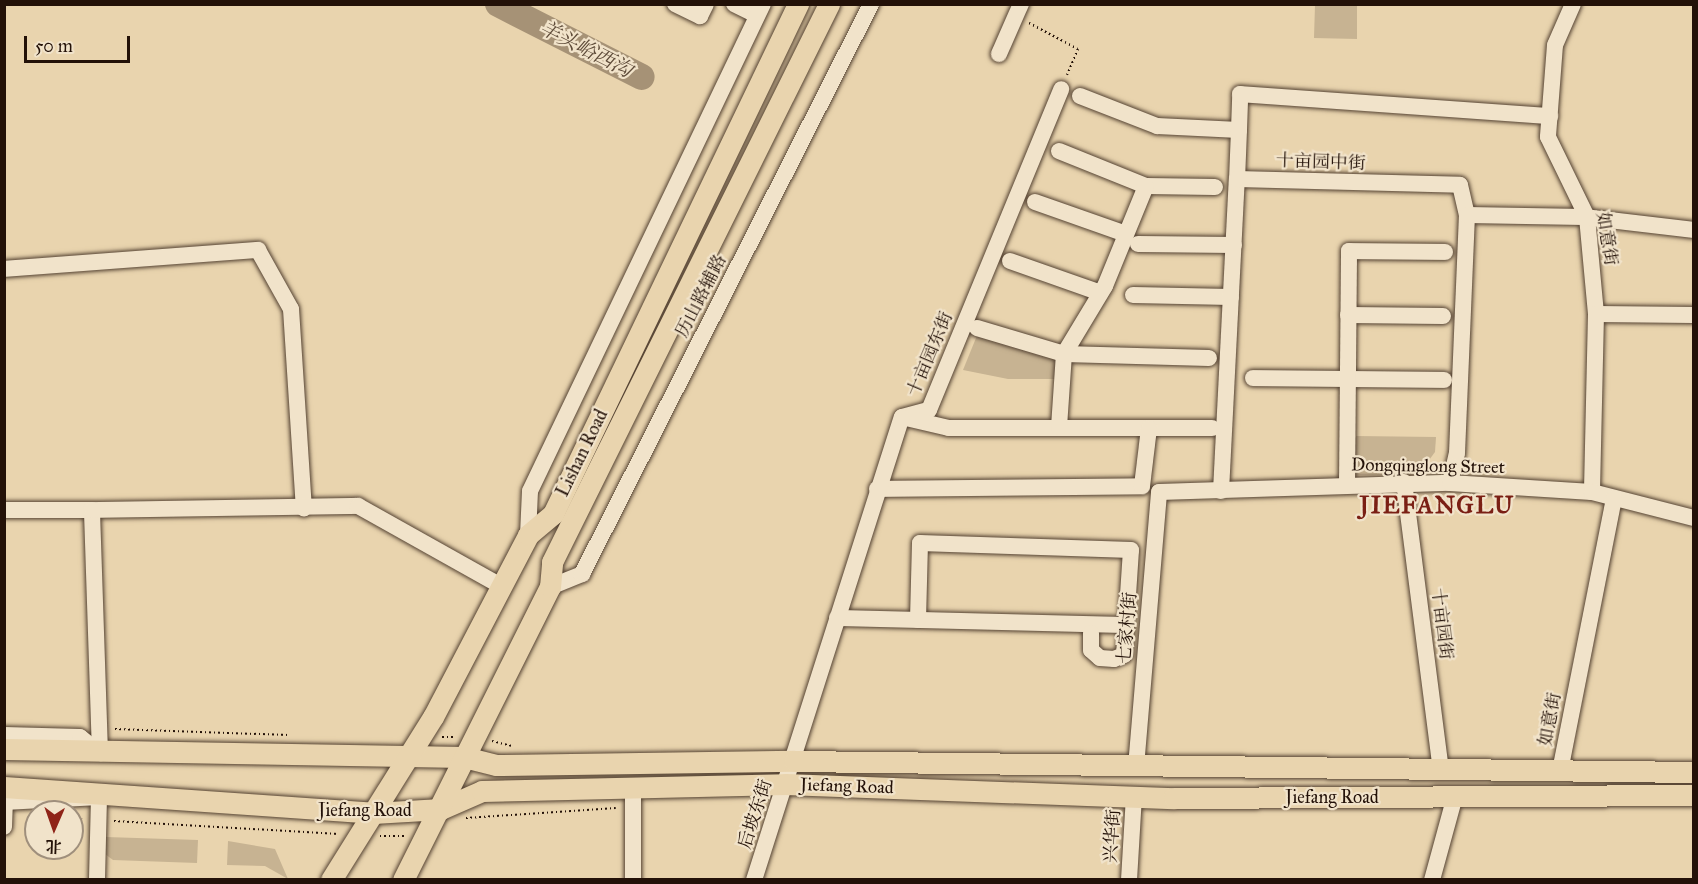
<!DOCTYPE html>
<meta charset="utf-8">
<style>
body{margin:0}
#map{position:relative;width:1698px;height:884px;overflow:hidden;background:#e9d4ae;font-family:"IM FELL Great Primer","Noto Serif SC",serif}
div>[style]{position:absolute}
.green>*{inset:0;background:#c7b392}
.river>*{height:26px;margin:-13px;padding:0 13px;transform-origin:13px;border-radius:13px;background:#a69276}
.path>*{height:2px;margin-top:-1px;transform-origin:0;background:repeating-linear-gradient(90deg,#231108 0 1.5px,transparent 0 4.5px)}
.roads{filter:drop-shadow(0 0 2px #544232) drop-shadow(0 0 2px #544232)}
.minor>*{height:16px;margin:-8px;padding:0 8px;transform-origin:8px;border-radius:8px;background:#f1e3ca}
.major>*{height:21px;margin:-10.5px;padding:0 10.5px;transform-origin:10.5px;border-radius:10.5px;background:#e9d4ae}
span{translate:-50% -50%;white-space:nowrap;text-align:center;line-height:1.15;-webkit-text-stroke:4.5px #f1e3ca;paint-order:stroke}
.street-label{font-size:18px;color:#231108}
.water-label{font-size:20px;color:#5e4b39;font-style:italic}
.district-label{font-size:24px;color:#7a1f14;font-weight:700;letter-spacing:1.5px}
.frame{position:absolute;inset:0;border:6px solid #231108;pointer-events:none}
.north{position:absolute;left:24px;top:800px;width:60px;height:60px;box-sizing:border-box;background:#f1e3ca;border:2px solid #9f8f7c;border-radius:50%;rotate:182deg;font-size:16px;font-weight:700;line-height:24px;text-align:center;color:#231108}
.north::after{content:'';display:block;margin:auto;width:21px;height:27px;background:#8f2418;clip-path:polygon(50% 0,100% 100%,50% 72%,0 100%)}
.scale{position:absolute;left:24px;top:36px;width:106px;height:27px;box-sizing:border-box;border:3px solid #231108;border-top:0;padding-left:8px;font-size:18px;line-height:21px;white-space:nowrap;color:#231108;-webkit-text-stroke:4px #f1e3ca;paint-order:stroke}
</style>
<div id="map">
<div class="green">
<i style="clip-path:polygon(1315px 5px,1357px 5px,1357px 39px,1314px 38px)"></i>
<i style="clip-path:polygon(978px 333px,1055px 357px,1055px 379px,1008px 379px,963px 370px)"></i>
<i style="clip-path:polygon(1356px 436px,1436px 437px,1435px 452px,1418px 475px,1349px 475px)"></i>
<i style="clip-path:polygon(106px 837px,198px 840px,197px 863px,113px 860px,105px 854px)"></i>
<i style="clip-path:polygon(228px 841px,275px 849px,288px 879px,265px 866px,227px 865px)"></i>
</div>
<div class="river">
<i style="left:498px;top:4px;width:161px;rotate:26.9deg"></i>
</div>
<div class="path">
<i style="left:1029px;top:23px;width:55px;rotate:28deg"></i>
<i style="left:1078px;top:49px;width:28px;rotate:113deg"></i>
<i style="left:115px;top:729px;width:174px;rotate:2deg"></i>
<i style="left:442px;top:737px;width:12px"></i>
<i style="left:492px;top:741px;width:21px;rotate:14deg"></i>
<i style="left:28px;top:817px;width:8px;rotate:7deg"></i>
<i style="left:466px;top:818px;width:150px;rotate:-3.8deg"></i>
<i style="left:72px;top:819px;width:12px;rotate:5deg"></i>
<i style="left:114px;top:821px;width:225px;rotate:3.3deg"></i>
<i style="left:380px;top:836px;width:25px"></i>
</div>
<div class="roads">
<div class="minor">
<i style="left:675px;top:4px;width:28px;rotate:26deg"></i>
<i style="left:700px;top:16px;width:13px;rotate:-63deg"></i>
<i style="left:734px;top:4px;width:25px;rotate:26deg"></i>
<i style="left:1573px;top:4px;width:45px;rotate:113.7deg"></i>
<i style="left:1555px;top:45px;width:92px;rotate:94.4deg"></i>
<i style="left:1548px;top:137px;width:89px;rotate:64deg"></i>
<i style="left:1587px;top:217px;width:97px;rotate:84.7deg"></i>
<i style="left:1596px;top:314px;width:178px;rotate:91.3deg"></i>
<i style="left:999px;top:54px;width:55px;rotate:-66.3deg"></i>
<i style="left:1080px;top:96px;width:83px;rotate:21.3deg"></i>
<i style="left:1157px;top:126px;width:82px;rotate:2.8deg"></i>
<i style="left:1239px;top:130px;width:49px;rotate:92.3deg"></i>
<i style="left:1239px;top:130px;width:36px;rotate:-88deg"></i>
<i style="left:1240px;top:94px;width:311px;rotate:4.1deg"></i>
<i style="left:1059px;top:151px;width:94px;rotate:21.9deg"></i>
<i style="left:1146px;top:186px;width:69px;rotate:0.8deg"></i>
<i style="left:1035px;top:202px;width:96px;rotate:19.4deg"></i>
<i style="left:1138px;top:244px;width:96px;rotate:0.6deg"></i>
<i style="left:1010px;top:261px;width:96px;rotate:19.4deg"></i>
<i style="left:4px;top:269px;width:255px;rotate:-4.3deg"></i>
<i style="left:258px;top:250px;width:68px;rotate:60.8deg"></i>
<i style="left:291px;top:309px;width:200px;rotate:86.3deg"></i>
<i style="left:1133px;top:295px;width:98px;rotate:1.2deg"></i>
<i style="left:1596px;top:314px;width:98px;rotate:0.6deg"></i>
<i style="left:1348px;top:315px;width:95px;rotate:0.6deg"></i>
<i style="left:977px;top:328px;width:91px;rotate:16.6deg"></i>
<i style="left:1064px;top:354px;width:145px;rotate:1.6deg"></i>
<i style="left:1253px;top:378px;width:191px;rotate:0.6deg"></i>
<i style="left:902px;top:417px;width:28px;rotate:-15deg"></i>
<i style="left:929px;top:410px;width:347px;rotate:-67.6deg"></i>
<i style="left:906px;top:418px;width:44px;rotate:13.1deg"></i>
<i style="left:949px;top:428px;width:263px"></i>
<i style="left:1059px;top:427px;width:73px;rotate:-86.1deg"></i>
<i style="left:1064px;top:354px;width:79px;rotate:-58.9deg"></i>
<i style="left:1105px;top:286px;width:108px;rotate:-67.7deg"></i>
<i style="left:1404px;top:482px;width:292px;rotate:82.7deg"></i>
<i style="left:1450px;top:483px;width:31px;rotate:-77deg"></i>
<i style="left:1457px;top:453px;width:238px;rotate:-87.6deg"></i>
<i style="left:1347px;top:484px;width:233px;rotate:-89.5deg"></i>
<i style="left:1349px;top:251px;width:96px;rotate:0.6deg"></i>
<i style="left:877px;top:489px;width:265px;rotate:-0.6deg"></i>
<i style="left:1142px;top:486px;width:58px;rotate:-83.1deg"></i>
<i style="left:1221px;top:491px;width:312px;rotate:-87.1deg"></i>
<i style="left:1237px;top:179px;width:223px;rotate:1.5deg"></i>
<i style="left:1460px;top:185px;width:31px;rotate:77deg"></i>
<i style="left:1467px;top:215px;width:117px;rotate:1deg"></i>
<i style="left:1584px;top:217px;width:111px;rotate:6.7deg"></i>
<i style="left:4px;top:510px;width:88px"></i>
<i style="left:528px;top:535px;width:44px;rotate:-87.4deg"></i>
<i style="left:530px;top:491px;width:540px;rotate:-64.43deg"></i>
<i style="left:550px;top:587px;width:35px;rotate:-22deg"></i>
<i style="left:582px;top:574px;width:639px;rotate:-63.11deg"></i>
<i style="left:837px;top:618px;width:289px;rotate:1.4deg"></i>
<i style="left:1126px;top:625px;width:75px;rotate:-86.2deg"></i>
<i style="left:1131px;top:550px;width:211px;rotate:-178.1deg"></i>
<i style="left:920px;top:543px;width:77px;rotate:91.5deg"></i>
<i style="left:1091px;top:633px;width:17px;rotate:90deg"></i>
<i style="left:1091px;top:650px;width:12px;rotate:42deg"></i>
<i style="left:1100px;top:658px;width:14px;rotate:4deg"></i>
<i style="left:1114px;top:659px;width:11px;rotate:-22deg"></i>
<i style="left:1124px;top:655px;width:30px;rotate:-86deg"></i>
<i style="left:4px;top:735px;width:76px;rotate:1.5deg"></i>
<i style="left:80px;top:737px;width:26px;rotate:39deg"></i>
<i style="left:100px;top:753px;width:243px;rotate:-91.9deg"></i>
<i style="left:92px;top:510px;width:266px;rotate:-0.9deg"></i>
<i style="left:358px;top:506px;width:164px;rotate:29.2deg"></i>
<i style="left:1136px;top:767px;width:276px;rotate:-85.2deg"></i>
<i style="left:1159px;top:492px;width:291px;rotate:-1.8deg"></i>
<i style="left:1450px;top:483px;width:142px;rotate:3.6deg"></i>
<i style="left:1592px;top:492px;width:105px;rotate:14.3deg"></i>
<i style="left:1560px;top:771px;width:278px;rotate:-78.8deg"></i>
<i style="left:633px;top:788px;width:92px;rotate:90deg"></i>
<i style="left:4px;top:802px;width:95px;rotate:-3deg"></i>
<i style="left:99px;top:797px;width:83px;rotate:91.4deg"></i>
<i style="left:4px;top:827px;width:25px;rotate:-88deg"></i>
<i style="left:754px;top:880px;width:486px;rotate:-72.3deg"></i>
<i style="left:1129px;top:880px;width:84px;rotate:-86.6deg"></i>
<i style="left:1432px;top:880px;width:87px;rotate:-74.7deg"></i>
</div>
<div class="major">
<i style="left:4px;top:749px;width:460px;rotate:1deg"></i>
<i style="left:464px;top:757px;width:33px;rotate:14deg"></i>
<i style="left:496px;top:765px;width:298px;rotate:-0.8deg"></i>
<i style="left:794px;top:761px;width:900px;rotate:0.7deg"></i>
<i style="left:4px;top:787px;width:370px;rotate:4deg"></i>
<i style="left:373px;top:813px;width:68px;rotate:-3.4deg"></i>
<i style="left:441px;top:809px;width:45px;rotate:-23.7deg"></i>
<i style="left:482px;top:791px;width:303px;rotate:-1.3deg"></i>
<i style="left:785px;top:784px;width:389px;rotate:2.1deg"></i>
<i style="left:1174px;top:798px;width:520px;rotate:-0.33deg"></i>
<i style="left:331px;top:880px;width:192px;rotate:-58deg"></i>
<i style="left:433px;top:717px;width:205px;rotate:-62.4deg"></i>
<i style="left:528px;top:535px;width:33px;rotate:-40deg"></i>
<i style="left:553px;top:514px;width:566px;rotate:-64.34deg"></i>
<i style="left:403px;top:880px;width:328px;rotate:-63.4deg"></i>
<i style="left:550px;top:587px;width:25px;rotate:-85deg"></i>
<i style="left:552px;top:562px;width:623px;rotate:-63.6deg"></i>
</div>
</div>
<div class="street-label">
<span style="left:1321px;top:162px;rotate:2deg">十亩园中街</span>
<span style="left:1607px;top:239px;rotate:81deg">如意街</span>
<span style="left:701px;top:296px;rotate:-63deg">历山路辅路</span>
<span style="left:930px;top:354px;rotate:-67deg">十亩园东街</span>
<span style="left:582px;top:453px;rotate:-64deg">Lishan Road</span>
<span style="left:1428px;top:466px;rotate:1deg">Dongqinglong Street</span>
<span style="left:1442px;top:624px;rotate:83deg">十亩园街</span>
<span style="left:1127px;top:628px;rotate:-85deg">七家村街</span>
<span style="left:1550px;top:719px;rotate:-79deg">如意街</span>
<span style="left:847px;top:786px;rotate:2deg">Jiefang Road</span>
<span style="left:1332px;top:797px">Jiefang Road</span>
<span style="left:365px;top:810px">Jiefang Road</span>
<span style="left:755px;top:814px;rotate:-72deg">后坡东街</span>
<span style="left:1112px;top:836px;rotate:-86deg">兴华街</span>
</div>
<div class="water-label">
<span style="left:586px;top:49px;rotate:27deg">羊头峪西沟</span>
</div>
<div class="district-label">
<span style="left:1437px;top:506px">JIEFANGLU</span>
</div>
<div class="frame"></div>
<div class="north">北</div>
<div class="scale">50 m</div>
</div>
